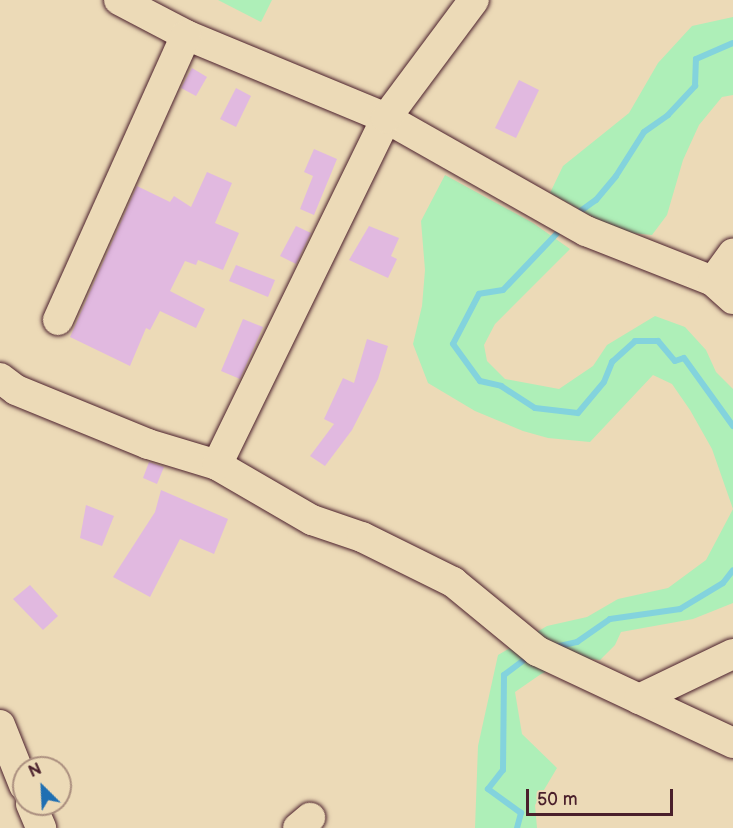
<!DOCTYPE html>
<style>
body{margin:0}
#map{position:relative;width:733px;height:828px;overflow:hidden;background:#ecdab7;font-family:"Balsamiq Sans",sans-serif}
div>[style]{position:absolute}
.green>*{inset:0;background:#aeefb8}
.stream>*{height:6px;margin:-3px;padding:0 3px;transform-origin:3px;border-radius:3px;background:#83d3dd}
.building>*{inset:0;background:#e1b9e0}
.roads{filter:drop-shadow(0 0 2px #4a1f2b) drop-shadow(0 0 2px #4a1f2b)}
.minor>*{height:30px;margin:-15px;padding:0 15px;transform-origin:15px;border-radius:15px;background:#ecdab7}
span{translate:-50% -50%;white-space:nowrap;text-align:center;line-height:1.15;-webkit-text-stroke:6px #ecdab7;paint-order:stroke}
.north{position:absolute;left:12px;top:756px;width:60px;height:60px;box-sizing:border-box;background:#ecdab7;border:2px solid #ab8f7f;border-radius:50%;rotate:336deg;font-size:16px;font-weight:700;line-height:24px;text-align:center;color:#4a1f2b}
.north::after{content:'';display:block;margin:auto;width:21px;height:27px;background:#1f6fb2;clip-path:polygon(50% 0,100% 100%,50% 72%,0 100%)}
.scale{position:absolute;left:526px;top:789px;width:147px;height:27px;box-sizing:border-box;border:3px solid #4a1f2b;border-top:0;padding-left:8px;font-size:18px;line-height:21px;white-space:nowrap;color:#4a1f2b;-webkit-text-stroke:4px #ecdab7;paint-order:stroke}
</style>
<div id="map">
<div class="green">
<i style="clip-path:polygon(218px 0,272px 0,261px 22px)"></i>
<i style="clip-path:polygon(733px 17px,733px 95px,722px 97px,699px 125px,683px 160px,667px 215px,652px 235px,620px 232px,550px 193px,563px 166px,629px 113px,658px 63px,692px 26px)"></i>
<i style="clip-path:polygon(445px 175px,533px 223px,570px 249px,495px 324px,484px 345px,487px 361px,505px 379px,559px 389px,593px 366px,607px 345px,655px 316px,685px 327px,706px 350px,716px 372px,733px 389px,733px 509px,712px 449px,690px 410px,672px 384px,653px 375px,590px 442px,548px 438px,523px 431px,475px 411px,428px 383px,413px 344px,422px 306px,425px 270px,421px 221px)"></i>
<i style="clip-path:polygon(733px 509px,733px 603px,693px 619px,621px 632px,615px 645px,600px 660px,579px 658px,541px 674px,515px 692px,522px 734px,557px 768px,535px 805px,537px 828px,475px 828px,478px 746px,498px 655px,547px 626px,587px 617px,618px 599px,668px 588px,706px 560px)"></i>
</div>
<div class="stream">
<i style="left:575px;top:215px;width:26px;rotate:-36deg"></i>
<i style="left:596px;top:200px;width:31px;rotate:-50deg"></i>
<i style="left:616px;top:176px;width:52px;rotate:-57.5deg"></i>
<i style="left:644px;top:132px;width:29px;rotate:-35deg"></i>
<i style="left:668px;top:115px;width:40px;rotate:-47deg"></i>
<i style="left:695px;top:86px;width:27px;rotate:-88deg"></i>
<i style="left:696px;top:59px;width:40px;rotate:-23.4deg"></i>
<i style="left:564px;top:226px;width:88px;rotate:133.6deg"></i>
<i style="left:503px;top:290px;width:24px;rotate:171deg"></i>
<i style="left:479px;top:294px;width:56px;rotate:117.5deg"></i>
<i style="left:453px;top:344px;width:46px;rotate:53.9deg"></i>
<i style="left:480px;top:381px;width:22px;rotate:13deg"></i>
<i style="left:501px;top:386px;width:40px;rotate:32.9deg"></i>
<i style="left:535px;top:408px;width:43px;rotate:6.6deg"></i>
<i style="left:578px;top:413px;width:40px;rotate:-50deg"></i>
<i style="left:604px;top:382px;width:22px;rotate:-68deg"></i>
<i style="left:612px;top:362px;width:31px;rotate:-42deg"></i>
<i style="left:635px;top:341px;width:23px"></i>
<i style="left:658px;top:341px;width:26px;rotate:50deg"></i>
<i style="left:675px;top:361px;width:9px;rotate:-18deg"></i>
<i style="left:684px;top:358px;width:84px;rotate:54.2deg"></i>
<i style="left:555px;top:647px;width:23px;rotate:-13deg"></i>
<i style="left:577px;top:642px;width:40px;rotate:-34.9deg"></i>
<i style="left:610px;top:619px;width:71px;rotate:-8.1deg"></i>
<i style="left:680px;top:609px;width:50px;rotate:-31.2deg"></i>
<i style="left:723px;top:583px;width:16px;rotate:-52deg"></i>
<i style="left:517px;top:828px;width:16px;rotate:-75deg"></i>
<i style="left:521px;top:813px;width:41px;rotate:-144deg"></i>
<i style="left:488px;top:789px;width:24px;rotate:-52deg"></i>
<i style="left:503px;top:770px;width:95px;rotate:-89.4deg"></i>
<i style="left:504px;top:675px;width:31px;rotate:-37deg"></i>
</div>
<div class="building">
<i style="clip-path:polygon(192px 68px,207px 77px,196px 96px,181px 88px)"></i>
<i style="clip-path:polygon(519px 80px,539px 90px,516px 138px,495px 128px)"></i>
<i style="clip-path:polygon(236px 88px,251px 96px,236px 127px,220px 119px)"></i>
<i style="clip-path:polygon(314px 149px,337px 159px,314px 215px,300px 209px,313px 176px,304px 172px)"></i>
<i style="clip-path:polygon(207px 172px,232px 183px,215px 223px,239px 233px,223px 270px,198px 260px,196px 265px,185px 261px,170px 291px,205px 309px,196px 328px,160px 311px,150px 330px,146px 328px,130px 366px,70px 337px,137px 186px,170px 202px,174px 196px,191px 207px)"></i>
<i style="clip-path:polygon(296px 226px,311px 233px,296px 264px,280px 256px)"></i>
<i style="clip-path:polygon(369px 226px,399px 238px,391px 256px,397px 259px,388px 278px,349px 260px)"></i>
<i style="clip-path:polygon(236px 265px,275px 280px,268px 297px,229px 281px)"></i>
<i style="clip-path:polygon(243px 319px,263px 327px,240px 379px,221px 371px)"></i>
<i style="clip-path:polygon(367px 339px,388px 346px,378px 379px,352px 430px,325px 466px,310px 456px,334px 424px,324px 419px,343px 378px,354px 383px)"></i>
<i style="clip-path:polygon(149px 462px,164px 467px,157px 484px,143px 478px)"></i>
<i style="clip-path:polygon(161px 490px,228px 519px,214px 554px,180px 539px,150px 597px,113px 577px,155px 512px)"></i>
<i style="clip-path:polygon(86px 505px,114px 516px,102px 546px,80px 538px)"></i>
<i style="clip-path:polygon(30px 585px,58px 616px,43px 630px,13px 599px)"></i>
</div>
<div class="roads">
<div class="minor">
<i style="left:119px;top:0;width:76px;rotate:27.6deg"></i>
<i style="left:186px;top:35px;width:217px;rotate:22.5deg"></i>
<i style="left:386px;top:118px;width:230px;rotate:29.5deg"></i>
<i style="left:586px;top:231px;width:136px;rotate:21.5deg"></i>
<i style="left:713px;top:281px;width:27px;rotate:42deg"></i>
<i style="left:713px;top:281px;width:34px;rotate:-54deg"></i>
<i style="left:58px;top:320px;width:312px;rotate:-65.8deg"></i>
<i style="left:0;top:378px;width:20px;rotate:37deg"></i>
<i style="left:16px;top:390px;width:143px;rotate:22.2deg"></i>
<i style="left:148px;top:444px;width:72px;rotate:16.9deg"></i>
<i style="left:217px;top:465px;width:110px;rotate:30.1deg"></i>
<i style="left:312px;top:520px;width:53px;rotate:18.8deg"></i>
<i style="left:362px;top:537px;width:102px;rotate:26.3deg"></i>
<i style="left:453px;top:582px;width:109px;rotate:39.4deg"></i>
<i style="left:537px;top:651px;width:217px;rotate:25.1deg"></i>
<i style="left:217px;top:465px;width:386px;rotate:-64deg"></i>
<i style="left:386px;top:118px;width:147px;rotate:-53.3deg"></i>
<i style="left:639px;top:699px;width:104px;rotate:-25.6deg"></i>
<i style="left:0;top:725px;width:65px;rotate:68.2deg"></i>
<i style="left:31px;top:804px;width:26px;rotate:67deg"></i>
<i style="left:298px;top:828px;width:16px;rotate:-40deg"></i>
</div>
</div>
<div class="north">N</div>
<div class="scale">50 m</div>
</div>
